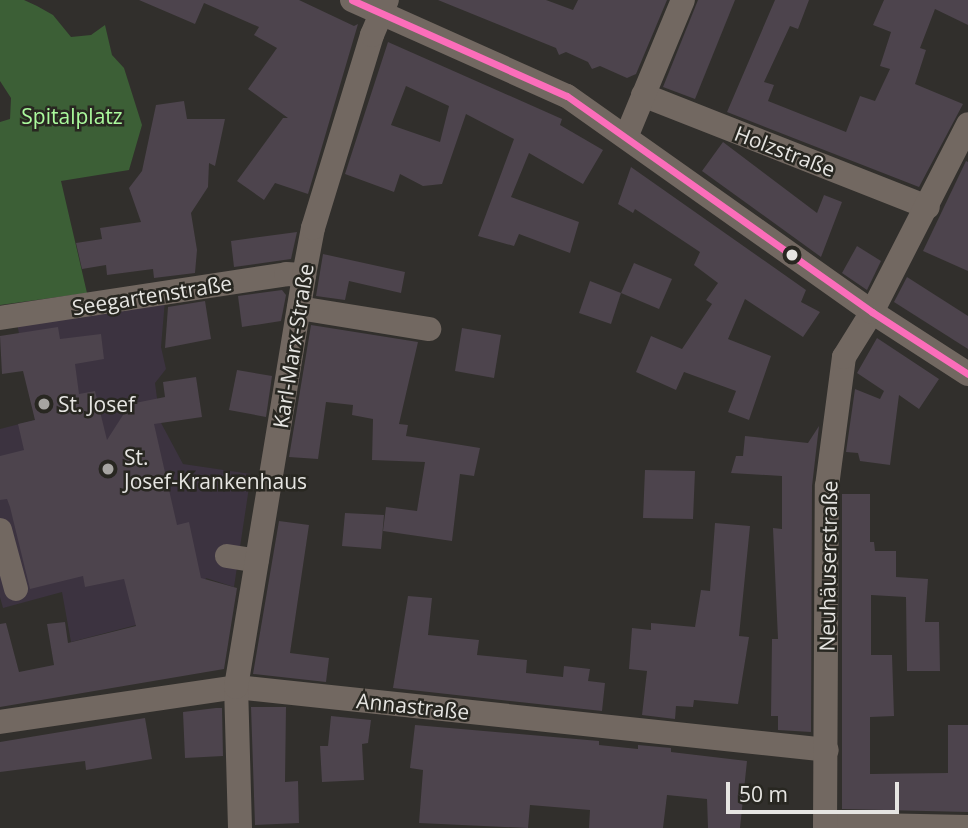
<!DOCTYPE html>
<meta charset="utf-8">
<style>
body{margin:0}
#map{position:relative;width:968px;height:828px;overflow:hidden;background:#312f2c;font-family:"Open Sans",sans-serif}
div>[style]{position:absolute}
.medical>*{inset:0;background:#3c3340}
.green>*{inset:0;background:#3c5f36}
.building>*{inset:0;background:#4d444d}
.minor>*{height:24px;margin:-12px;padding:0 12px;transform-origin:12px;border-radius:12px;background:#726861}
.bus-1>*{height:7px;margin:-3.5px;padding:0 3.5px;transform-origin:3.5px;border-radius:3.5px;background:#fb6dba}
.dots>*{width:19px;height:19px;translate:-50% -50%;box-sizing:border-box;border:4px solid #282721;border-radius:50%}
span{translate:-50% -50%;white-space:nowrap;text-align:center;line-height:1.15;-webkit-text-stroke:5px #282721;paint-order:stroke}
.park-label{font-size:21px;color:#abfa9d}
.street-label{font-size:21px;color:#e6e5e2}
.poi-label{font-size:21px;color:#e6e5e2}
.left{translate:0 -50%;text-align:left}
.scale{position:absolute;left:726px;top:782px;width:173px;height:32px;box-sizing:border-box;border:4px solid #e6e5e2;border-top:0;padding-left:9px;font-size:21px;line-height:24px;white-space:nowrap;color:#e6e5e2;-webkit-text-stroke:5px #282721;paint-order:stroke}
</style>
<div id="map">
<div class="medical">
<i style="clip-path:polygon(165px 300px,161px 347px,166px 369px,155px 383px,160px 421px,183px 464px,251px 474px,234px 587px,206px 578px,190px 611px,71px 642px,62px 592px,3px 608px,0 597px,0 429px,35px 420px,17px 323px)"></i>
</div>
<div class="green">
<i style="clip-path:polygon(0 0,24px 0,37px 6px,53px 15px,71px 37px,91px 35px,105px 25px,112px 55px,124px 68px,142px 125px,129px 170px,61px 181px,87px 293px,0 305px,0 122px,10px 119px,11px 98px,0 81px)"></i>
</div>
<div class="building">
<i style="clip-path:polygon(139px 0,299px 0,354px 26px,358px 24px,308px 194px,275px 183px,264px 200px,237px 181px,283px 118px,288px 118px,248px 89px,277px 48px,254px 35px,259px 27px,204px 3px,195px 24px)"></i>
<i style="clip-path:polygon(438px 0,546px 0,573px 10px,578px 0,667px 0,636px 74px,627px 78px,600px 66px,592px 69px,588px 62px,566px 52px,559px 55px,556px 48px)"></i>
<i style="clip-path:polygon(698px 0,735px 0,695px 99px,663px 87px)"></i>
<i style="clip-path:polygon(775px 0,809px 0,798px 29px,790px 26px,764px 82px,774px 85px,768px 101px,846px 132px,860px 96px,875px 101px,890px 69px,880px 66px,891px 32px,873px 25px,884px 0,968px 0,968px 25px,935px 9px,920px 48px,926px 50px,915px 84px,963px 104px,919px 187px,727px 112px)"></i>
<i style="clip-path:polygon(evenodd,388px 42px,562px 119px,560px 125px,603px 150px,583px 184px,529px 153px,511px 197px,579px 222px,570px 253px,519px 234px,514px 246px,478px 236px,514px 139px,466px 114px,442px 184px,423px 186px,400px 174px,394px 192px,345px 174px,388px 42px,406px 86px,449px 106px,440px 142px,391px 125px,406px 86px)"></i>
<i style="clip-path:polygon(184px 101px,187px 119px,225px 119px,215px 166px,209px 163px,208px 187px,191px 213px,197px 250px,195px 273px,154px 278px,153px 269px,107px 275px,106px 265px,82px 269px,76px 243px,102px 239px,100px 228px,141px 222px,129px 188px,142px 171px,156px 105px)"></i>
<i style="clip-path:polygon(723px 142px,817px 213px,824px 195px,842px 202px,821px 257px,702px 171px)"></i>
<i style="clip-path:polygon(966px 161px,968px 162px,968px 271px,923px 251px)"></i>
<i style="clip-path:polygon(631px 167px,806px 290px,801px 302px,820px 312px,803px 337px,745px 299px,728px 339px,771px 356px,749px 420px,728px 412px,736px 391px,684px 372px,676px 390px,636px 372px,651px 336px,682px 349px,712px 304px,706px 300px,718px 283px,694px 265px,700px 252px,635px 209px,633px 213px,618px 204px)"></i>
<i style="clip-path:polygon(297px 232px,291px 259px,234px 267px,231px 241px)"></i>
<i style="clip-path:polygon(857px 246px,881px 261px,867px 290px,842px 273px)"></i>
<i style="clip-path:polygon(323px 254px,405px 272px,401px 293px,349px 281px,345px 300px,316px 296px)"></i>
<i style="clip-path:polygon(634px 263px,672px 279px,659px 309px,621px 293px)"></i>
<i style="clip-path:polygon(907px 277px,968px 316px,968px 349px,894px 302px)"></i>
<i style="clip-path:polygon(590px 281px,621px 293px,611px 324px,579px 313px)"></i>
<i style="clip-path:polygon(282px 290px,286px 295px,281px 321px,242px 327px,238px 296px)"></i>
<i style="clip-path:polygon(205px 301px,211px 339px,165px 348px,168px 307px)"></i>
<i style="clip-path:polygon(311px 325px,418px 342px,399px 424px,408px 425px,406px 436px,480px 448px,474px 476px,460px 474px,452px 541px,383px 531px,386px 507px,417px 511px,425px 462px,372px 460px,373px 419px,352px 415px,353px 405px,326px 402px,318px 459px,289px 457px)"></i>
<i style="clip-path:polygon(58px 327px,60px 339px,101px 334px,104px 359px,75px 364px,79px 394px,95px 391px,107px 440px,130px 404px,165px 397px,163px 382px,196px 377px,202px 417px,154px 424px,177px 525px,189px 522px,201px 578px,237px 588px,224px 669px,0 707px,0 624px,6px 623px,19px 672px,54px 665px,47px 624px,65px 622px,68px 643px,136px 626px,124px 579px,85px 587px,83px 576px,30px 589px,10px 507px,7px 499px,0 500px,0 456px,24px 450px,18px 424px,35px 420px,23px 371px,2px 374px,0 336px)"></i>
<i style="clip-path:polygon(462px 328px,501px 335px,494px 378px,455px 371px)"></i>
<i style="clip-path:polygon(877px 338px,939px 379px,919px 409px,899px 395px,890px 465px,860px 461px,858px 453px,846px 452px,855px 389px,880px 399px,884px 391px,857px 373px)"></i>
<i style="clip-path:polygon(237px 370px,272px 376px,266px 417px,229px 410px)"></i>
<i style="clip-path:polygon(819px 426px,812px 486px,811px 732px,778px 730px,778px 716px,771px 716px,772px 639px,778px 639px,773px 528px,782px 529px,782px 476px,731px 473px,736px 456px,743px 456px,745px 436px,808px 443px)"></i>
<i style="clip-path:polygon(645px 470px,695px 471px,693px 519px,643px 518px)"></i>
<i style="clip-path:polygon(842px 494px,870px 494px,870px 542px,874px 542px,875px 551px,896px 551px,896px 577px,928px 579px,925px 622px,939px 622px,940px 671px,907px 671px,906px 597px,871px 595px,871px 655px,892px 655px,894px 716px,870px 717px,870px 774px,948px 773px,948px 725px,968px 725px,968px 812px,842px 809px)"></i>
<i style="clip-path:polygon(345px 513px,384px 515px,381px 549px,342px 546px)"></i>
<i style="clip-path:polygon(279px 521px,309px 525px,290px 653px,329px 658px,326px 682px,253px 674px)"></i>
<i style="clip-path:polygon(715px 523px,750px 526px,739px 636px,749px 637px,738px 704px,694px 700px,693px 707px,676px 706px,675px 719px,642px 715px,647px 671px,629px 669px,632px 628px,651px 630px,651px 623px,695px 627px,701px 590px,710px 591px)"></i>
<i style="clip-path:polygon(408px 596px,432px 598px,428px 635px,479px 640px,477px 655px,527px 660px,526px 673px,563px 677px,564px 666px,590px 669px,588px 681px,605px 683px,602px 711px,393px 688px)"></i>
<i style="clip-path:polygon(251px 707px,286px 707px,285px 782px,298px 781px,299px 823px,255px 825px)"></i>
<i style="clip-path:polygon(216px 708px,222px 708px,223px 756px,185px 758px,183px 712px)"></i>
<i style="clip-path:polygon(331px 716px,371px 720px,368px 743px,362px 744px,364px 780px,322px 782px,320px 746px,328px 746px)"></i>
<i style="clip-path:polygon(145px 718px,152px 759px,86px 770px,85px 761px,0 772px,0 742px)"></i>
<i style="clip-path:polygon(415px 725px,599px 741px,599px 745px,638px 749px,638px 745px,671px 748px,671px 752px,747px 761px,740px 828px,708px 828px,707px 799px,667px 795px,663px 828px,589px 828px,590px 810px,530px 805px,528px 828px,419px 823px,423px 770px,410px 768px)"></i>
</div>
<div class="minor">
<i style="left:352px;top:0;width:235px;rotate:24.1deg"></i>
<i style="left:567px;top:96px;width:374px;rotate:35.3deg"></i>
<i style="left:872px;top:312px;width:114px;rotate:32.9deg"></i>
<i style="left:643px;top:95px;width:306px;rotate:21.5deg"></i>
<i style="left:627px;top:135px;width:146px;rotate:-67.5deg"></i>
<i style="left:299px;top:308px;width:132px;rotate:9.2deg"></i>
<i style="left:0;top:318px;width:289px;rotate:-8.7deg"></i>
<i style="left:286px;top:274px;width:18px;rotate:3deg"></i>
<i style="left:0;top:530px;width:61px;rotate:74.8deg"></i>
<i style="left:227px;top:556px;width:30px;rotate:9deg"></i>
<i style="left:0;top:722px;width:239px;rotate:-8.4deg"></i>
<i style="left:236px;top:687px;width:594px;rotate:6.08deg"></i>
<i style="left:825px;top:824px;width:143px;rotate:1.2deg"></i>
<i style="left:240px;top:828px;width:141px;rotate:-91.6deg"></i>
<i style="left:236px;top:687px;width:418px;rotate:-80.6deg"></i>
<i style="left:304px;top:275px;width:48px;rotate:-79.2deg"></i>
<i style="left:313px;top:228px;width:202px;rotate:-73deg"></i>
<i style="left:372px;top:35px;width:38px;rotate:-67deg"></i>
<i style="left:825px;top:828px;width:342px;rotate:-89.7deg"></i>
<i style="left:827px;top:486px;width:130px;rotate:-82.5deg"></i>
<i style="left:844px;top:357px;width:53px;rotate:-58.1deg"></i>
<i style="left:872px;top:312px;width:211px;rotate:-62.9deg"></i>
</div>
<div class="bus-1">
<i style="left:352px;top:0;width:235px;rotate:24.1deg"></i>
<i style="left:567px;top:96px;width:374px;rotate:35.3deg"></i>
<i style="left:872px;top:312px;width:114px;rotate:32.9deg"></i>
</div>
<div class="dots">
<i style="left:792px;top:255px;background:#e6e5e2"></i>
<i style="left:44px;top:404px;background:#a7a5a2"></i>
<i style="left:108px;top:469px;background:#a7a5a2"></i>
</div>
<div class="park-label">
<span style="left:72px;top:116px">Spitalplatz</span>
</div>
<div class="street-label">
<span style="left:785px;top:151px;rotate:21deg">Holzstraße</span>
<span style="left:152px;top:295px;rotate:-9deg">Seegartenstraße</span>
<span style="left:293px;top:346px;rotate:-81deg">Karl-Marx-Straße</span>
<span style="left:828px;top:566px;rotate:-89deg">Neuhäuserstraße</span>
<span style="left:413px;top:706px;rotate:6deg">Annastraße</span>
</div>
<div class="poi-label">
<span class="left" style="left:58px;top:404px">St. Josef</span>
<span class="left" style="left:124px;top:469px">St.<br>Josef-Krankenhaus</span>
</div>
<div class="scale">50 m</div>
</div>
